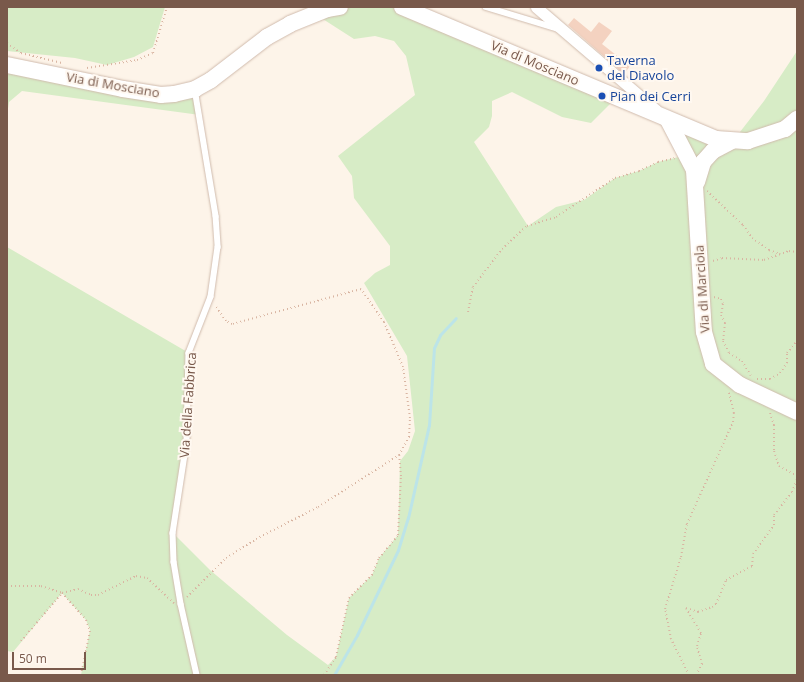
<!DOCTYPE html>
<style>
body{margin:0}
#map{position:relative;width:804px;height:682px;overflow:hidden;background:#fdf4e9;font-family:"Open Sans",sans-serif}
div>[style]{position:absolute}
.green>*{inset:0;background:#d7ecc6}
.stream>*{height:3px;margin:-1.5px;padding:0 1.5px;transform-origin:1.5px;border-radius:1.5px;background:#bce4e8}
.building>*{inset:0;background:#f4d2c0}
.path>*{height:2px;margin-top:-1px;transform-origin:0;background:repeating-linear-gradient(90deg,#d9b5a2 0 1px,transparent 0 4px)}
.roads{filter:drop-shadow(0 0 1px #d0bbad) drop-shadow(0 0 1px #d0bbad)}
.lane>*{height:5.5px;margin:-2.75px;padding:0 2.75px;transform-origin:2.75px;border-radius:2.75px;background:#fff}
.street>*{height:11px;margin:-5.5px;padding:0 5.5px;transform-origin:5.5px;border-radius:5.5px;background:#fff}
.secondary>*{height:16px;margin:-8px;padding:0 8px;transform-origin:8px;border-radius:8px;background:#fff}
.dots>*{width:11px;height:11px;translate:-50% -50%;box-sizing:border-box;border:2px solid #fff8f0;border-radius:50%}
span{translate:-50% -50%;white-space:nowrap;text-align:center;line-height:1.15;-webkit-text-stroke:4px #fff8f0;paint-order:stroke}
.transit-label{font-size:13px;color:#164399}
.left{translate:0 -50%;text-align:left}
.street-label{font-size:13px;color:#79594b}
.frame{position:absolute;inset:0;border:8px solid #79594b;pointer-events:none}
.scale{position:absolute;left:12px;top:652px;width:74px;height:18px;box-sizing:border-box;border:2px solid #79594b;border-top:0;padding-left:5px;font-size:12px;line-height:14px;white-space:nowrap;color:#79594b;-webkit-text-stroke:3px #fff8f0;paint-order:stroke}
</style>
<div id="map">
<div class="green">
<i style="clip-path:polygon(7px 7px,165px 7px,153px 47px,134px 57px,107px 65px,75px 58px,7px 51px)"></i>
<i style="clip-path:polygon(340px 7px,402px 7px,616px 98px,591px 123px,562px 117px,512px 92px,492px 101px,492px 116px,489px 127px,474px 142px,528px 226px,556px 207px,584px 200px,615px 178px,639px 171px,658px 162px,687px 155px,668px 120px,733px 141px,764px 101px,797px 51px,797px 675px,81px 675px,90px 630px,86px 620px,62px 593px,13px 652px,7px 651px,7px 247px,189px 353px,187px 442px,173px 533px,210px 570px,287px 635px,328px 665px,336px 657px,349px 598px,372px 575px,379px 558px,398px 535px,400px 461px,408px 451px,415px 431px,407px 356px,364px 283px,375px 273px,390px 265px,390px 246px,354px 198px,352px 176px,338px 156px,415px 95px,406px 56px,394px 41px,375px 36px,354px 39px,315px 14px)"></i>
<i style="clip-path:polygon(7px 65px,123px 89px,195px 89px,200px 115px,22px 91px,9px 102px,7px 115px)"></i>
</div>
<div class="stream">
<i style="left:334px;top:675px;width:46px;rotate:-60.1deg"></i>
<i style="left:357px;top:635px;width:94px;rotate:-64.2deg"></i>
<i style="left:398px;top:550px;width:34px;rotate:-73deg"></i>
<i style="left:408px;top:518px;width:95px;rotate:-77.3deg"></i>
<i style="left:429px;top:425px;width:77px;rotate:-86.3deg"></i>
<i style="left:434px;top:348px;width:14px;rotate:-65deg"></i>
<i style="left:440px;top:335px;width:23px;rotate:-47deg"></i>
</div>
<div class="building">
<i style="clip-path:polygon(574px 18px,591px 32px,599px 22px,612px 31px,602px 44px,630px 66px,624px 74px,568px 25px)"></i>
</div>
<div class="path">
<i style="left:7px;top:43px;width:17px;rotate:36deg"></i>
<i style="left:21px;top:53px;width:42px;rotate:13.7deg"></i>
<i style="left:87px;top:68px;width:51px;rotate:-9.1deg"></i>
<i style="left:137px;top:60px;width:17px;rotate:-24deg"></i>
<i style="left:153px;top:53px;width:48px;rotate:-73.1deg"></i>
<i style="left:707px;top:191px;width:50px;rotate:43.4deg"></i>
<i style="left:743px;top:225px;width:16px;rotate:55deg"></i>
<i style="left:752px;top:238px;width:21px;rotate:35deg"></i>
<i style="left:769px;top:250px;width:12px;rotate:20deg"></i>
<i style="left:713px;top:261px;width:9px;rotate:-18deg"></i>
<i style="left:722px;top:258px;width:42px;rotate:2.7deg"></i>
<i style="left:764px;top:260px;width:27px;rotate:-20deg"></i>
<i style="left:789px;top:251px;width:8px;rotate:7deg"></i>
<i style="left:714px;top:297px;width:7px;rotate:16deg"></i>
<i style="left:721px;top:299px;width:5px;rotate:68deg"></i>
<i style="left:723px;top:304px;width:11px;rotate:100deg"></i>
<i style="left:721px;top:315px;width:9px;rotate:63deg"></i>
<i style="left:725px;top:323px;width:18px;rotate:96deg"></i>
<i style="left:723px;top:341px;width:13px;rotate:63deg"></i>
<i style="left:729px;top:353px;width:15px;rotate:32deg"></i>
<i style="left:742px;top:361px;width:17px;rotate:59deg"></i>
<i style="left:468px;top:312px;width:25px;rotate:-79deg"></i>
<i style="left:473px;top:287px;width:48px;rotate:-52.7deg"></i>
<i style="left:502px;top:249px;width:34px;rotate:-43deg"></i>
<i style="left:527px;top:226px;width:30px;rotate:-17deg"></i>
<i style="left:556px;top:217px;width:71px;rotate:-33.5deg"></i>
<i style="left:615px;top:178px;width:25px;rotate:-16deg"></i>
<i style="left:639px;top:171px;width:21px;rotate:-25deg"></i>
<i style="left:658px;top:162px;width:17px;rotate:-13deg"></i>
<i style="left:757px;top:379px;width:13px"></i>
<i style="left:770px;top:379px;width:12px;rotate:-31deg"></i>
<i style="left:780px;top:373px;width:12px;rotate:-55deg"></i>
<i style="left:787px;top:363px;width:10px;rotate:-90deg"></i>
<i style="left:787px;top:353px;width:16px;rotate:-50deg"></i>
<i style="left:770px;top:413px;width:13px;rotate:72deg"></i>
<i style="left:774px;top:425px;width:26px;rotate:90deg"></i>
<i style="left:774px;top:451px;width:16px;rotate:72deg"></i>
<i style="left:779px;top:466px;width:21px;rotate:29deg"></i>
<i style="left:7px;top:586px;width:34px"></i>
<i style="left:41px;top:586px;width:22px;rotate:18deg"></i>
<i style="left:62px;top:593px;width:16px;rotate:-14deg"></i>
<i style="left:78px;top:589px;width:14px;rotate:25deg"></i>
<i style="left:91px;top:595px;width:7px"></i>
<i style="left:98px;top:595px;width:42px;rotate:-26.6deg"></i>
<i style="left:136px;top:576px;width:11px;rotate:10deg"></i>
<i style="left:147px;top:578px;width:37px;rotate:43deg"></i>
<i style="left:187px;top:597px;width:55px;rotate:-45deg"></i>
<i style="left:226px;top:558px;width:36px;rotate:-32deg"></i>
<i style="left:256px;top:539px;width:70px;rotate:-27.3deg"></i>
<i style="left:318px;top:507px;width:96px;rotate:-32.7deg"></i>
<i style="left:399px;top:455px;width:21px;rotate:-61deg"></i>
<i style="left:409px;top:437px;width:19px;rotate:-87deg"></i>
<i style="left:410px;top:418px;width:51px;rotate:-97.8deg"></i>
<i style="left:403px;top:367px;width:49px;rotate:-112.9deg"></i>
<i style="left:384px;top:322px;width:40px;rotate:-124.9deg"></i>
<i style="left:361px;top:289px;width:134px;rotate:164.8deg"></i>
<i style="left:232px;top:324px;width:7px;rotate:-153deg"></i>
<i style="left:226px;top:321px;width:19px;rotate:-125deg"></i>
<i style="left:21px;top:641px;width:63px;rotate:-49.5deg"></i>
<i style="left:62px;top:593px;width:36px;rotate:48deg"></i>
<i style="left:86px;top:620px;width:12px;rotate:70deg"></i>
<i style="left:90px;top:631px;width:45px;rotate:101.6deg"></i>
<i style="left:324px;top:675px;width:22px;rotate:-56deg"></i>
<i style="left:336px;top:657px;width:60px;rotate:-77.6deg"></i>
<i style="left:349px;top:598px;width:33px;rotate:-45deg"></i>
<i style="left:372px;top:575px;width:18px;rotate:-68deg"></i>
<i style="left:379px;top:558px;width:30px;rotate:-50deg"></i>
<i style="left:398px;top:535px;width:59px;rotate:-87.1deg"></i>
<i style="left:401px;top:476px;width:21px;rotate:-95deg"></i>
<i style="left:689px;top:675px;width:40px;rotate:-116.6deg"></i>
<i style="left:671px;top:639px;width:31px;rotate:-101deg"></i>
<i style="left:665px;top:609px;width:54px;rotate:-72.9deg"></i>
<i style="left:681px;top:557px;width:34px;rotate:-80deg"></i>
<i style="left:687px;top:524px;width:112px;rotate:-65.7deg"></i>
<i style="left:733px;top:422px;width:9px;rotate:-84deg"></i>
<i style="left:734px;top:413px;width:21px;rotate:-104deg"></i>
<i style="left:696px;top:675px;width:13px;rotate:-61deg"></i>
<i style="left:702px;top:664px;width:19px;rotate:-106deg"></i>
<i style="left:697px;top:646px;width:14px;rotate:-73deg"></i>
<i style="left:701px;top:633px;width:29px;rotate:-121deg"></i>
<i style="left:686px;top:608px;width:13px;rotate:18deg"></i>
<i style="left:698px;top:612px;width:15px;rotate:-20deg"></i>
<i style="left:712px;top:607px;width:5px;rotate:-37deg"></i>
<i style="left:716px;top:604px;width:26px;rotate:-67deg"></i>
<i style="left:726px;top:580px;width:30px;rotate:-28deg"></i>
<i style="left:752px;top:566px;width:12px;rotate:-85deg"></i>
<i style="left:753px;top:554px;width:36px;rotate:-54deg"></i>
<i style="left:774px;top:525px;width:10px;rotate:-90deg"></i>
<i style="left:774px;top:515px;width:29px;rotate:-52deg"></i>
<i style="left:792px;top:492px;width:14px;rotate:-69deg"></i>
</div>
<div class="roads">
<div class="lane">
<i style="left:486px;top:7px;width:76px;rotate:16.8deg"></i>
<i style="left:195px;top:89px;width:129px;rotate:80.6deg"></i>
<i style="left:216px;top:216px;width:31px;rotate:86deg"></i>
<i style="left:218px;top:247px;width:50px;rotate:98deg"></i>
<i style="left:211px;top:297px;width:60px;rotate:111.4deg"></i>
<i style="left:189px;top:353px;width:89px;rotate:91.3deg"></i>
<i style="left:187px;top:442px;width:92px;rotate:98.7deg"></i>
<i style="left:173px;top:533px;width:29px;rotate:88deg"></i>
<i style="left:174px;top:562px;width:43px;rotate:80.5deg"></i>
<i style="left:181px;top:604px;width:73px;rotate:77.3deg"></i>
</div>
<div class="street">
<i style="left:536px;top:7px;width:158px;rotate:40.6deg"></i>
</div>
<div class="secondary">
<i style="left:402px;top:7px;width:341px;rotate:22.8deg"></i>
<i style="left:716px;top:139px;width:32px;rotate:4deg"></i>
<i style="left:748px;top:141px;width:39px;rotate:-18deg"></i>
<i style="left:785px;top:129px;width:16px;rotate:-40deg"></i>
<i style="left:7px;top:65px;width:118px;rotate:11.7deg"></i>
<i style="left:123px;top:89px;width:38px;rotate:9deg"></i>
<i style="left:161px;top:95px;width:13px;rotate:-4deg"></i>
<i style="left:174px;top:94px;width:22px;rotate:-13deg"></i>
<i style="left:195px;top:89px;width:18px;rotate:-29deg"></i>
<i style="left:211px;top:80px;width:71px;rotate:-37.5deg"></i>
<i style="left:267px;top:37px;width:26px;rotate:-29deg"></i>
<i style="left:290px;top:24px;width:40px;rotate:-22deg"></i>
<i style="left:327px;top:9px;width:13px;rotate:-9deg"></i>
<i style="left:668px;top:120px;width:56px;rotate:62.5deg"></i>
<i style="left:694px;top:170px;width:162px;rotate:86.5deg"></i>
<i style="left:704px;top:332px;width:33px;rotate:74deg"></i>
<i style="left:713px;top:364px;width:34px;rotate:38deg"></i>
<i style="left:740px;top:385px;width:63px;rotate:25.3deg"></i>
<i style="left:697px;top:182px;width:21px;rotate:-73deg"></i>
<i style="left:703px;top:162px;width:15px;rotate:-48deg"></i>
<i style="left:713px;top:151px;width:21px;rotate:-28deg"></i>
</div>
</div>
<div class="dots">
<i style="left:599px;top:68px;background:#1a4fb4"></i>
<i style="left:602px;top:96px;background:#1a4fb4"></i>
</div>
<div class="transit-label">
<span class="left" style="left:607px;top:68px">Taverna<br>del Diavolo</span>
<span class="left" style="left:610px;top:96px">Pian dei Cerri</span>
</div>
<div class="street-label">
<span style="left:535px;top:63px;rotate:23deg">Via di Mosciano</span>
<span style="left:113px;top:85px;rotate:10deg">Via di Mosciano</span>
<span style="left:702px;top:289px;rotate:-94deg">Via di Marciola</span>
<span style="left:188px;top:405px;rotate:-86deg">Via della Fabbrica</span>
</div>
<div class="frame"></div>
<div class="scale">50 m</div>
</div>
